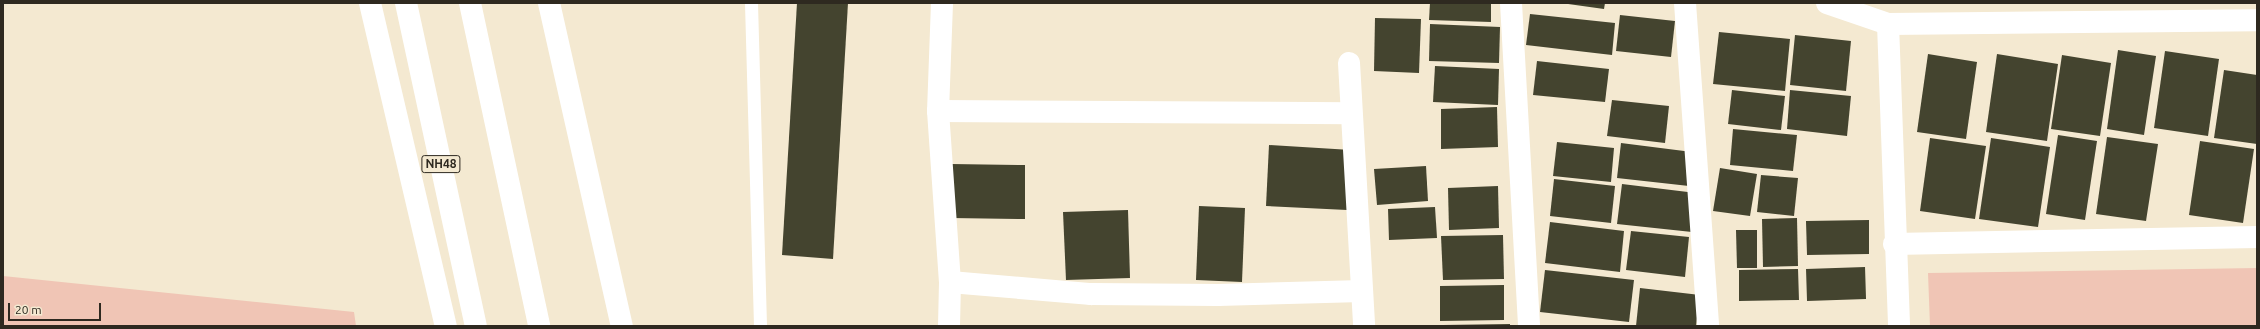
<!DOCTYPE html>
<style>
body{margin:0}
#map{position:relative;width:2260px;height:329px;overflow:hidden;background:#f4e9d1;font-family:Ubuntu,sans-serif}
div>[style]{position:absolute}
.green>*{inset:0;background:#f0c5b5}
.building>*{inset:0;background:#44442f}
.lane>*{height:13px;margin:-6.5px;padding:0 6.5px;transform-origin:6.5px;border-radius:6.5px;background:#fff}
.street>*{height:22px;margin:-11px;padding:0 11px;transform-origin:11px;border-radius:11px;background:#fff}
.secondary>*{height:22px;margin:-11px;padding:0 11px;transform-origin:11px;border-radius:11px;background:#fff}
.highway>*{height:22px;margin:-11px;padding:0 11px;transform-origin:11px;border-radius:11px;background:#fff}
span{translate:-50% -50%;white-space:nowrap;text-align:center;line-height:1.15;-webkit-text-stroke:4px #f4e9d1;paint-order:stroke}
.shield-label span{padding:1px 3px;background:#f4e9d1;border:1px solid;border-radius:3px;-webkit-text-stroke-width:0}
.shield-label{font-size:12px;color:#2e2920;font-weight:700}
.frame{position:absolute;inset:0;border:4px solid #2e2920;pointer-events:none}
.scale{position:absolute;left:8px;top:303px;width:93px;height:18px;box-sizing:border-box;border:2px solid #2e2920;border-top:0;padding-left:5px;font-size:12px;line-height:14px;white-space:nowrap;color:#2e2920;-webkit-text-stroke:3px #f4e9d1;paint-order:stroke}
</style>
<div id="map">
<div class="green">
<i style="clip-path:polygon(2257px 268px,2257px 326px,1930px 326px,1928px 273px)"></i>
<i style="clip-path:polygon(3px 276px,354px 312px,356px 326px,3px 326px)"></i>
</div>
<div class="building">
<i style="clip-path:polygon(797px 3px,848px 3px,833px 259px,782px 255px)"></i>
<i style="clip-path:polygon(1430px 3px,1491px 3px,1491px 22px,1429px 20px)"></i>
<i style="clip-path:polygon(1561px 3px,1605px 3px,1604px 9px)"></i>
<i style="clip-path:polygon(1530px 14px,1615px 23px,1612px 55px,1526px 45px)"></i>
<i style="clip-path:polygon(1620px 15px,1675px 21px,1671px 57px,1616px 51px)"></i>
<i style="clip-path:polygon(1375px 18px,1421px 19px,1419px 73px,1374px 71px)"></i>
<i style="clip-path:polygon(1430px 24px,1500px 27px,1499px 63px,1429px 61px)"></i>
<i style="clip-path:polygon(1719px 32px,1790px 39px,1785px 91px,1713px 84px)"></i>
<i style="clip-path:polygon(1795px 35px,1851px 41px,1846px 91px,1790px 85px)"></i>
<i style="clip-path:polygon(2118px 50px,2156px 56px,2144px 135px,2107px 129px)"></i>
<i style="clip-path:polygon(2165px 51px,2219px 59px,2208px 136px,2154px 128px)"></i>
<i style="clip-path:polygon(1928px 54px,1977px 62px,1966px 139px,1917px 132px)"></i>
<i style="clip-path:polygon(1997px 54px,2058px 64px,2047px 141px,1986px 132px)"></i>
<i style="clip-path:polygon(2062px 55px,2111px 63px,2100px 136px,2051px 129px)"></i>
<i style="clip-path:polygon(1537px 61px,1609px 69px,1605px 102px,1533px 95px)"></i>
<i style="clip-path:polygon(1435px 66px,1499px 69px,1498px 105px,1433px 102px)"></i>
<i style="clip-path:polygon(2224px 70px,2257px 75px,2257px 144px,2214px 138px)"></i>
<i style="clip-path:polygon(1732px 90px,1785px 96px,1781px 130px,1728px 124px)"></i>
<i style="clip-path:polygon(1790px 90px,1851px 96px,1847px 136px,1787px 129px)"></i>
<i style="clip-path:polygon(1612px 100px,1669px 106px,1665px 143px,1607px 136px)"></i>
<i style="clip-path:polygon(1497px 107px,1498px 147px,1441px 149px,1441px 109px)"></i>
<i style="clip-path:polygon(1733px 129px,1797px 135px,1793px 171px,1730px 165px)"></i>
<i style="clip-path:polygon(2058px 135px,2097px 141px,2085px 220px,2046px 214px)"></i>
<i style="clip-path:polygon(2107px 137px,2158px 144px,2146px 221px,2096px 214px)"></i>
<i style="clip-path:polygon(1930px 138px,1986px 146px,1975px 219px,1920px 211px)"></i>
<i style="clip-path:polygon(1991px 138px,2050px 147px,2038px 227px,1979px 219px)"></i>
<i style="clip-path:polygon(2200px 141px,2254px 149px,2243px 223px,2189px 215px)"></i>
<i style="clip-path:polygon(1557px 142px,1614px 148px,1611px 182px,1553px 176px)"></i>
<i style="clip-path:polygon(1621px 143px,1692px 152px,1689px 186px,1617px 178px)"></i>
<i style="clip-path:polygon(1269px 145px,1351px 150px,1347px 210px,1266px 206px)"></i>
<i style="clip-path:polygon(951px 164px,1025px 165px,1025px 219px,951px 218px)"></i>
<i style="clip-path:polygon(1426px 166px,1428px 201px,1377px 205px,1374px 169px)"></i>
<i style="clip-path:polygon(1720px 168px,1757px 174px,1750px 216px,1713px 211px)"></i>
<i style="clip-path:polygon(1761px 175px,1798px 178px,1794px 216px,1757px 212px)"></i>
<i style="clip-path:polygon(1554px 179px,1615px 186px,1611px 223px,1550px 216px)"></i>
<i style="clip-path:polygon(1622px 184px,1696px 193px,1692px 232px,1617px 224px)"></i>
<i style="clip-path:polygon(1498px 186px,1499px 228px,1449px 230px,1448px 188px)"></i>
<i style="clip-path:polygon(1199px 206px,1245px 208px,1242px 282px,1196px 280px)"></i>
<i style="clip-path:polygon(1435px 207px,1437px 238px,1389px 240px,1388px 209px)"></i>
<i style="clip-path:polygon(1128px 210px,1130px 278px,1066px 280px,1063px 212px)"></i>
<i style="clip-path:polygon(1797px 218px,1798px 266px,1763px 267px,1762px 219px)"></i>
<i style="clip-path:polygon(1869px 220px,1869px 254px,1807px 255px,1806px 221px)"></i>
<i style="clip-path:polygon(1550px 222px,1624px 231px,1620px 272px,1545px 263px)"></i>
<i style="clip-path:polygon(1736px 230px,1757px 230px,1757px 268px,1737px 268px)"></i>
<i style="clip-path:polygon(1631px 231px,1689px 237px,1685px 277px,1626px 270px)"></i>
<i style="clip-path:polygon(1503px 235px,1504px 279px,1443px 280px,1441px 236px)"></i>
<i style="clip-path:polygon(1865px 267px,1866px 299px,1807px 301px,1806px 269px)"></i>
<i style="clip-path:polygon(1798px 269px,1799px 300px,1739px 301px,1739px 270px)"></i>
<i style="clip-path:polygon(1545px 270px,1634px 280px,1629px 322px,1540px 312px)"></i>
<i style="clip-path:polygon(1504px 285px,1504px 320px,1440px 321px,1440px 286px)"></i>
<i style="clip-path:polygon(1640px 288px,1700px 295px,1696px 326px,1636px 326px)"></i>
<i style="clip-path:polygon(1510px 324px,1510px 326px,1443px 326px,1443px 325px)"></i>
</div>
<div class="lane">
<i style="left:751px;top:3px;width:323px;rotate:88.4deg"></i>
</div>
<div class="street">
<i style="left:942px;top:3px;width:108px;rotate:92.1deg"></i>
<i style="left:938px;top:111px;width:171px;rotate:86deg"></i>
<i style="left:950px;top:282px;width:44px;rotate:91.3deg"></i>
<i style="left:1511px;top:3px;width:324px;rotate:86.8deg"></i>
<i style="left:1685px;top:3px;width:324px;rotate:85.9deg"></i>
<i style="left:1827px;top:3px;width:65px;rotate:19deg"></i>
<i style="left:1888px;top:24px;width:369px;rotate:-0.6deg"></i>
<i style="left:1888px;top:24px;width:302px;rotate:87.9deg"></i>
<i style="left:1349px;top:63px;width:263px;rotate:86.7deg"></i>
<i style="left:938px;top:111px;width:413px;rotate:0.3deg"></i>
<i style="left:1894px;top:244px;width:363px;rotate:-1.1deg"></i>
<i style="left:950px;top:282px;width:142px;rotate:4.9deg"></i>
<i style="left:1091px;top:294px;width:127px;rotate:0.5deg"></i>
<i style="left:1218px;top:295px;width:144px;rotate:-1.6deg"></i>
</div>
<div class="secondary">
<i style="left:370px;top:3px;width:332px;rotate:76.8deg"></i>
<i style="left:549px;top:3px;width:331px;rotate:77.3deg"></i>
</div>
<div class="highway">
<i style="left:406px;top:3px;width:330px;rotate:77.8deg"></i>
<i style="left:470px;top:3px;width:330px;rotate:77.9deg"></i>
</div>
<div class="shield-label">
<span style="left:441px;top:164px">NH48</span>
</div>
<div class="frame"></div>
<div class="scale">20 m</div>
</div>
